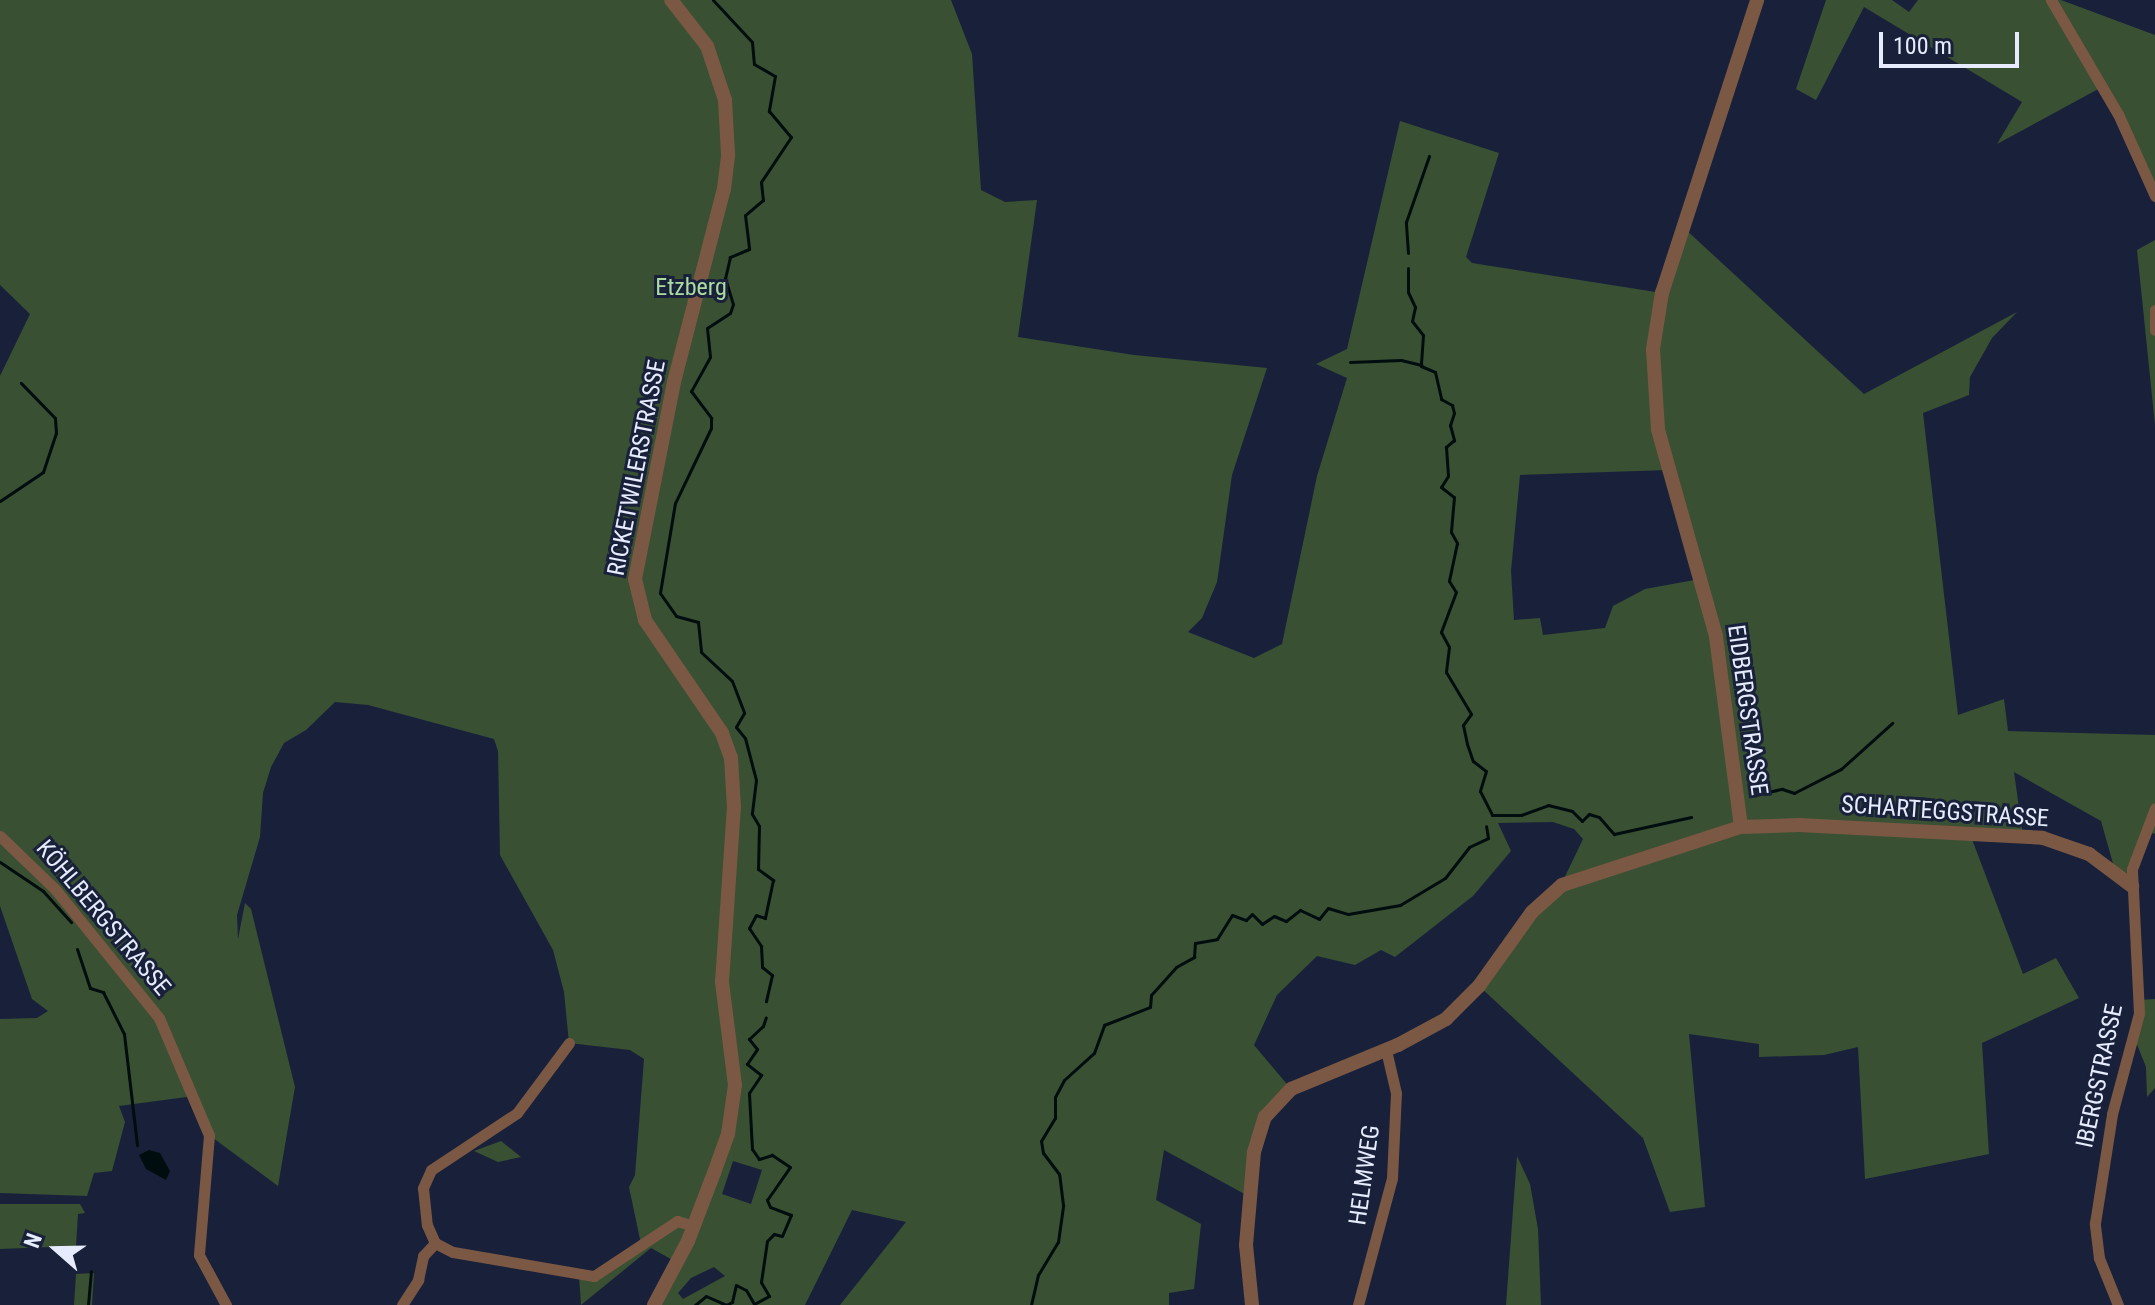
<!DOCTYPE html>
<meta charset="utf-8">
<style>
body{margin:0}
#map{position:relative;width:2155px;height:1305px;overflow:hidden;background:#19213a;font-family:"Roboto Condensed",sans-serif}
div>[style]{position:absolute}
.green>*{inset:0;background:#395033}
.water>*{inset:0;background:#000d0f}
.stream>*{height:3px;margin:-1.5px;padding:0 1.5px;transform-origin:1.5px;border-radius:1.5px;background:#000d0f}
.minor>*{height:11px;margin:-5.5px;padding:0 5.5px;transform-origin:5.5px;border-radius:5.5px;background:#7b5844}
.tertiary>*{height:14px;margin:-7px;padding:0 7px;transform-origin:7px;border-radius:7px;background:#7b5844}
span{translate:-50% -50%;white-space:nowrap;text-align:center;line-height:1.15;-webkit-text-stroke:6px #19213a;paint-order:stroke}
.park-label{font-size:24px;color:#addca1}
.street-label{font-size:24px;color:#e6ecfd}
.north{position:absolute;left:16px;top:1209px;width:80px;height:80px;-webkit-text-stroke:6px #19213a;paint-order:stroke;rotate:290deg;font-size:22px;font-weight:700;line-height:32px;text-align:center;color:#e6ecfd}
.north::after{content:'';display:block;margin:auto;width:28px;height:36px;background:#e6ecfd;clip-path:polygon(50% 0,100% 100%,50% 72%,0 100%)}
.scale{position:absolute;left:1879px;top:32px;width:140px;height:36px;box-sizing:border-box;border:4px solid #e6ecfd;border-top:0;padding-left:10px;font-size:24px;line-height:28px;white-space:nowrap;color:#e6ecfd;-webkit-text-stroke:6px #19213a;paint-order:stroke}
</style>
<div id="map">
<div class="green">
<i style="clip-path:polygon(evenodd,0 0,951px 0,972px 54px,981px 190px,1005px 202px,1037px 200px,1018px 337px,1134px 355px,1267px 368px,1232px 475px,1217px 582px,1202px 618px,1188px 632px,1254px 658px,1282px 644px,1317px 476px,1347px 378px,1316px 364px,1347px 349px,1400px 121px,1499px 153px,1466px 257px,1472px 263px,1662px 293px,1684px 228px,1864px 394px,2017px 312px,1992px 338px,1970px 377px,1969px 395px,1923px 413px,1958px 715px,2004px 699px,2008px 731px,2155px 735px,2155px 834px,2146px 831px,2132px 886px,2116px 874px,2101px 821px,2014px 772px,2023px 836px,1970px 834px,2023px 974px,2056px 958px,2079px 998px,1982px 1043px,1989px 1154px,1865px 1179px,1858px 1047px,1824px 1055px,1759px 1057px,1759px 1044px,1689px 1034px,1705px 1207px,1670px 1212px,1643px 1138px,1479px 986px,1561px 885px,1583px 839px,1574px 829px,1553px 822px,1498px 823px,1511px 851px,1473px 896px,1395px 957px,1381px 950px,1355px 965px,1317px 956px,1277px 995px,1254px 1045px,1291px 1089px,1265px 1117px,1250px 1197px,1164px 1150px,1156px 1200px,1201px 1224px,1194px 1289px,1169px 1293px,1169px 1305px,840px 1305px,906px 1222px,852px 1210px,805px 1305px,654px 1305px,678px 1263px,651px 1248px,581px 1305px,579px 1276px,594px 1276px,641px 1244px,629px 1187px,635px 1175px,644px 1059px,630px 1050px,569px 1043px,564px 992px,553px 950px,500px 855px,498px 751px,494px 739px,368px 705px,335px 702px,306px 730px,284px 743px,271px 767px,263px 793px,260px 837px,237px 915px,238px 939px,245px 903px,251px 909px,295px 1087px,278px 1186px,209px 1135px,194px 1096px,119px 1106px,125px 1122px,112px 1171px,94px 1173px,87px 1196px,0 1193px,0 1019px,37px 1018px,48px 1011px,32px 999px,0 906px,0 376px,30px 314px,0 285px,0 0,1668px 470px,1700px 579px,1645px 589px,1613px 606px,1605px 628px,1543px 635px,1540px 618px,1514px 620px,1511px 571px,1520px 475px,1668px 470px,0 0,733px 1161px,762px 1170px,751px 1204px,722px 1194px,733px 1161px,0 0,714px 1267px,725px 1276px,683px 1299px,678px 1293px,691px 1278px,714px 1267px)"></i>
<i style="clip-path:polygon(1826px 0,1892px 0,1909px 12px,1918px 0,2061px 0,2155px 35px,2155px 196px,2102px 87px,1997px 144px,2022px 102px,1864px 7px,1816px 100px,1796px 89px)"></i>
<i style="clip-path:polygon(2155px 240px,2155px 425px,2137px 250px)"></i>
<i style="clip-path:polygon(2155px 999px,2155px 1088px,2147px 1097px,2146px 1067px,2134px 1037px,2139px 1000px)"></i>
<i style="clip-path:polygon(501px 1141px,521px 1157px,498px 1162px,474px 1151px)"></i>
<i style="clip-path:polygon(1517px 1156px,1530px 1184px,1538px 1229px,1541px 1305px,1506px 1305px)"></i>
<i style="clip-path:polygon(0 1204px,80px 1204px,85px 1213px,78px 1214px,76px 1246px,0 1249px)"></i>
<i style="clip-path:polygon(94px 1273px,92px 1305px,74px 1305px,76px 1274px)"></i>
</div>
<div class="water">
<i style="clip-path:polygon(149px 1150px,160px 1153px,170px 1171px,166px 1180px,146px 1169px,139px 1155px)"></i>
</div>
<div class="stream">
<i style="left:713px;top:0;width:57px;rotate:47.1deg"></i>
<i style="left:752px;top:42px;width:22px;rotate:85deg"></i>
<i style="left:754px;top:64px;width:24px;rotate:30deg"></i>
<i style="left:775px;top:76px;width:36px;rotate:100deg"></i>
<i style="left:769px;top:111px;width:34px;rotate:50deg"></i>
<i style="left:791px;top:137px;width:54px;rotate:123.7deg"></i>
<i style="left:761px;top:182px;width:18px;rotate:84deg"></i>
<i style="left:763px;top:200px;width:23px;rotate:140deg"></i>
<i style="left:745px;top:215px;width:34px;rotate:83deg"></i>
<i style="left:749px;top:249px;width:21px;rotate:157deg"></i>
<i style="left:730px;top:257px;width:22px;rotate:103deg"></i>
<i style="left:725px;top:278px;width:27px;rotate:73deg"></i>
<i style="left:733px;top:304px;width:9px;rotate:108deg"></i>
<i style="left:730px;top:313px;width:27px;rotate:147deg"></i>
<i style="left:707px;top:328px;width:29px;rotate:84deg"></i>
<i style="left:710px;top:357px;width:39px;rotate:119deg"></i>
<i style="left:691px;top:391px;width:34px;rotate:53deg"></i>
<i style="left:711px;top:418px;width:10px;rotate:90deg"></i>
<i style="left:711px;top:428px;width:83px;rotate:115.6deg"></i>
<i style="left:675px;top:503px;width:91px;rotate:99.5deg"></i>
<i style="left:660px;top:593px;width:28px;rotate:55deg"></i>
<i style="left:676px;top:616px;width:23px;rotate:15deg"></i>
<i style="left:698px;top:622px;width:30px;rotate:84deg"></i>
<i style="left:701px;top:652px;width:42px;rotate:43.1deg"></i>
<i style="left:732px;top:681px;width:34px;rotate:69deg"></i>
<i style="left:744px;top:713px;width:16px;rotate:120deg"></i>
<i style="left:736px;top:727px;width:14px;rotate:51deg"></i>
<i style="left:745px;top:738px;width:43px;rotate:75.3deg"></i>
<i style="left:756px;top:780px;width:34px;rotate:97deg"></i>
<i style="left:752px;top:814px;width:14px;rotate:60deg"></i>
<i style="left:759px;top:826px;width:43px;rotate:91.3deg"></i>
<i style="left:758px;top:869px;width:19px;rotate:36deg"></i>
<i style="left:773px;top:880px;width:39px;rotate:102deg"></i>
<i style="left:765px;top:918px;width:9px;rotate:-162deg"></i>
<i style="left:756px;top:915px;width:15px;rotate:118deg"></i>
<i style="left:749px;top:928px;width:22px;rotate:56deg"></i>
<i style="left:761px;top:946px;width:21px;rotate:87deg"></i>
<i style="left:762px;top:967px;width:13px;rotate:39deg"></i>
<i style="left:772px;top:975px;width:27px;rotate:103deg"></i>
<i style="left:1408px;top:253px;width:31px;rotate:-94deg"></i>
<i style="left:1406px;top:222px;width:70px;rotate:-70.8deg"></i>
<i style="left:1408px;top:268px;width:24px;rotate:90deg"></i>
<i style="left:1408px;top:292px;width:17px;rotate:65deg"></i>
<i style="left:1415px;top:307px;width:14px;rotate:102deg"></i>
<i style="left:1412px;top:321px;width:18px;rotate:52deg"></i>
<i style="left:1423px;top:335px;width:31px;rotate:94deg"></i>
<i style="left:1421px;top:366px;width:15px;rotate:23deg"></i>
<i style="left:1435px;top:372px;width:28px;rotate:77deg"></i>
<i style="left:1441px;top:399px;width:13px;rotate:29deg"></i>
<i style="left:1452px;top:405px;width:8px;rotate:76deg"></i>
<i style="left:1454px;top:413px;width:13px;rotate:108deg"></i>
<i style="left:1450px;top:425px;width:16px;rotate:75deg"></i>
<i style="left:1454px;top:440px;width:11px;rotate:139deg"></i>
<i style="left:1446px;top:447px;width:29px;rotate:86deg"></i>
<i style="left:1448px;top:476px;width:13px;rotate:122deg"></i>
<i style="left:1441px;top:487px;width:16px;rotate:38deg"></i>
<i style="left:1454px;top:497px;width:35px;rotate:95deg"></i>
<i style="left:1451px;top:532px;width:13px;rotate:61deg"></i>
<i style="left:1457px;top:543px;width:39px;rotate:102deg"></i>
<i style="left:1449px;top:581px;width:13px;rotate:58deg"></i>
<i style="left:1456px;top:592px;width:43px;rotate:110.6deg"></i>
<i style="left:1441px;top:632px;width:17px;rotate:62deg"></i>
<i style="left:1449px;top:647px;width:25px;rotate:97deg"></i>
<i style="left:1446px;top:672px;width:49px;rotate:59.2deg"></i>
<i style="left:1471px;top:714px;width:14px;rotate:126deg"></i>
<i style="left:1463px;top:725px;width:19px;rotate:78deg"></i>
<i style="left:1467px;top:744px;width:18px;rotate:71deg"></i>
<i style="left:1473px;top:761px;width:16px;rotate:38deg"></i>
<i style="left:1486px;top:771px;width:21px;rotate:107deg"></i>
<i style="left:1480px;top:791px;width:27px;rotate:63deg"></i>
<i style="left:1492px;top:815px;width:29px"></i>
<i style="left:1521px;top:815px;width:29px;rotate:-20deg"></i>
<i style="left:1548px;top:805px;width:25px;rotate:14deg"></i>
<i style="left:1572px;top:811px;width:14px;rotate:45deg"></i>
<i style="left:1582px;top:821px;width:10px;rotate:-45deg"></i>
<i style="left:1589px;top:814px;width:10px;rotate:17deg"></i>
<i style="left:1599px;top:817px;width:23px;rotate:49deg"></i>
<i style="left:1614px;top:834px;width:79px;rotate:-12.4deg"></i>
<i style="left:1350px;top:362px;width:51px;rotate:-2.2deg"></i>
<i style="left:1401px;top:360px;width:21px;rotate:14deg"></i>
<i style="left:0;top:501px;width:52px;rotate:-34deg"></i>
<i style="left:43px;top:472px;width:41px;rotate:-71.6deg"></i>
<i style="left:56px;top:433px;width:15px;rotate:-94deg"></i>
<i style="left:55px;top:418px;width:49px;rotate:-134.2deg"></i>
<i style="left:1755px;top:795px;width:28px;rotate:-13deg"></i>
<i style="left:1782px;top:789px;width:13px;rotate:18deg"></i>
<i style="left:1794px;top:793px;width:53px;rotate:-27.1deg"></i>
<i style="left:1841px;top:769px;width:69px;rotate:-42deg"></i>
<i style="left:0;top:862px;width:52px;rotate:34deg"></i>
<i style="left:43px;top:891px;width:42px;rotate:47.9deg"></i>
<i style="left:77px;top:949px;width:41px;rotate:71.6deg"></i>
<i style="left:90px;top:988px;width:14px;rotate:17deg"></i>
<i style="left:103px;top:992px;width:47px;rotate:63.4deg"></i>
<i style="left:124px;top:1034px;width:112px;rotate:83.3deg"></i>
<i style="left:88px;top:1305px;width:34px;rotate:-85deg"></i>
<i style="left:695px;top:1305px;width:14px;rotate:-39deg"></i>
<i style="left:706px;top:1296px;width:22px;rotate:24deg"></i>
<i style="left:726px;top:1305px;width:7px;rotate:-27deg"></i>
<i style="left:732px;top:1302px;width:17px;rotate:-77deg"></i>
<i style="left:736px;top:1285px;width:11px;rotate:27deg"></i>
<i style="left:746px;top:1290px;width:16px;rotate:60deg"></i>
<i style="left:754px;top:1304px;width:17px;rotate:-28deg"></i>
<i style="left:769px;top:1296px;width:16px;rotate:-120deg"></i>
<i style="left:761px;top:1282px;width:41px;rotate:-81.7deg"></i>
<i style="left:767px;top:1241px;width:10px;rotate:-45deg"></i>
<i style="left:774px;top:1234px;width:8px;rotate:14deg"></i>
<i style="left:782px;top:1236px;width:23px;rotate:-67deg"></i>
<i style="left:791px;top:1215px;width:22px;rotate:-159deg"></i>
<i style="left:770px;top:1207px;width:8px;rotate:-113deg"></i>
<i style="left:767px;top:1200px;width:40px;rotate:-55.1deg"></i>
<i style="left:790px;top:1167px;width:22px;rotate:-146deg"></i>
<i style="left:772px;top:1155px;width:14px;rotate:163deg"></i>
<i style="left:759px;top:1159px;width:12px;rotate:-125deg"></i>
<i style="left:752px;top:1149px;width:56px;rotate:-93.1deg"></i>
<i style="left:749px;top:1093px;width:22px;rotate:-56deg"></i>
<i style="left:761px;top:1075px;width:18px;rotate:-142deg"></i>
<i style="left:747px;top:1064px;width:18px;rotate:-56deg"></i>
<i style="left:757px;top:1049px;width:13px;rotate:-129deg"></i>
<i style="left:749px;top:1039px;width:19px;rotate:-43deg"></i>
<i style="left:763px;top:1026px;width:9px;rotate:-72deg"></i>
<i style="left:1031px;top:1305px;width:31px;rotate:-77deg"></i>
<i style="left:1038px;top:1275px;width:39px;rotate:-59deg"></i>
<i style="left:1058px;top:1242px;width:37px;rotate:-82deg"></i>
<i style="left:1063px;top:1205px;width:31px;rotate:-97deg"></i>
<i style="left:1059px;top:1174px;width:26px;rotate:-127deg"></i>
<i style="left:1043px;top:1153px;width:12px;rotate:-99deg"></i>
<i style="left:1041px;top:1141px;width:27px;rotate:-59deg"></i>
<i style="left:1055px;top:1118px;width:21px;rotate:-90deg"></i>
<i style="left:1055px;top:1097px;width:19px;rotate:-62deg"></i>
<i style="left:1064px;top:1080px;width:40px;rotate:-42deg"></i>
<i style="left:1094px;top:1053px;width:30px;rotate:-70deg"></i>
<i style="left:1104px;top:1025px;width:49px;rotate:-21.4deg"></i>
<i style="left:1150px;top:1007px;width:12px;rotate:-85deg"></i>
<i style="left:1151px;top:995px;width:38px;rotate:-48deg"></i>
<i style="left:1176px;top:967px;width:21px;rotate:-29deg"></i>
<i style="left:1194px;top:957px;width:14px;rotate:-86deg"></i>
<i style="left:1195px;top:943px;width:22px;rotate:-10deg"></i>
<i style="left:1217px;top:939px;width:28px;rotate:-58deg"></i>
<i style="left:1232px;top:915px;width:15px;rotate:20deg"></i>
<i style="left:1246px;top:920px;width:8px;rotate:-45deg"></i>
<i style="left:1252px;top:914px;width:14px;rotate:45deg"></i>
<i style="left:1262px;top:924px;width:14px;rotate:-34deg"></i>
<i style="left:1274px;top:916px;width:13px;rotate:23deg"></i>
<i style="left:1286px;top:921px;width:18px;rotate:-38deg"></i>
<i style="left:1300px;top:910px;width:21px;rotate:25deg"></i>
<i style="left:1319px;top:919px;width:14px;rotate:-51deg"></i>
<i style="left:1328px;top:908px;width:21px;rotate:17deg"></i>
<i style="left:1348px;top:914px;width:53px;rotate:-9.8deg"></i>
<i style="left:1400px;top:905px;width:52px;rotate:-31deg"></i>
<i style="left:1445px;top:878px;width:39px;rotate:-52deg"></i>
<i style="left:1469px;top:847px;width:21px;rotate:-25deg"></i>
<i style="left:1488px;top:838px;width:12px;rotate:-99deg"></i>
</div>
<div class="minor">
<i style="left:2051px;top:0;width:132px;rotate:59.6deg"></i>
<i style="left:2118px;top:114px;width:90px;rotate:65.7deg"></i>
<i style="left:2155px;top:310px;width:20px;rotate:90deg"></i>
<i style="left:0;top:836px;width:76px;rotate:43.9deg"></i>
<i style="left:55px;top:889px;width:166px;rotate:51.1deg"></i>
<i style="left:159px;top:1018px;width:127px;rotate:66.9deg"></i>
<i style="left:209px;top:1135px;width:120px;rotate:94.8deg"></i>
<i style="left:199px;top:1255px;width:57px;rotate:61.6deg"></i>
<i style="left:569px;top:1043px;width:87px;rotate:126.6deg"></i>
<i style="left:517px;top:1113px;width:103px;rotate:146.5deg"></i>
<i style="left:431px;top:1170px;width:20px;rotate:114deg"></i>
<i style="left:423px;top:1188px;width:37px;rotate:84deg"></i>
<i style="left:427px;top:1225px;width:20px;rotate:66deg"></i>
<i style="left:435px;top:1243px;width:20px;rotate:27deg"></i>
<i style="left:453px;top:1252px;width:143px;rotate:9.7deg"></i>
<i style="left:594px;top:1276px;width:100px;rotate:-33.5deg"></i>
<i style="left:677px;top:1221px;width:18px;rotate:16deg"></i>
<i style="left:402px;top:1305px;width:30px;rotate:-57deg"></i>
<i style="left:418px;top:1280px;width:25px;rotate:-78deg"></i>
<i style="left:423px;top:1256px;width:18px;rotate:-47deg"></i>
<i style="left:1358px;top:1305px;width:131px;rotate:-75deg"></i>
<i style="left:1392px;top:1178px;width:85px;rotate:-87.3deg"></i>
<i style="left:1396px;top:1093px;width:44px;rotate:-103.1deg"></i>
<i style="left:2118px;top:1305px;width:51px;rotate:-112deg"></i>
<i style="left:2099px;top:1258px;width:35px;rotate:-97deg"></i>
<i style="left:2095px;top:1223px;width:110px;rotate:-81.1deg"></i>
<i style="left:2112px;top:1114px;width:105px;rotate:-75deg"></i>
<i style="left:2139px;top:1013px;width:144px;rotate:-92.8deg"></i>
<i style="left:2132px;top:869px;width:65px;rotate:-69.3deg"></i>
</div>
<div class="tertiary">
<i style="left:1741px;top:827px;width:193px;rotate:-97.5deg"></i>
<i style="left:1716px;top:636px;width:215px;rotate:-105.7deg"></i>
<i style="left:1658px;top:429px;width:80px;rotate:-93.6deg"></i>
<i style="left:1653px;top:349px;width:57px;rotate:-80.9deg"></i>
<i style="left:1662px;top:293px;width:308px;rotate:-72deg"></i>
<i style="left:654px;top:1305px;width:72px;rotate:-62deg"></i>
<i style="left:688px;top:1241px;width:73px;rotate:-69.1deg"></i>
<i style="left:714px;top:1173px;width:41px;rotate:-70.3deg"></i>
<i style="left:728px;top:1134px;width:49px;rotate:-81.9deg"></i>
<i style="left:735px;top:1085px;width:104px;rotate:-97.2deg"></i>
<i style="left:722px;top:982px;width:175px;rotate:-86.1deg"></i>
<i style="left:734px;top:807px;width:49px;rotate:-93.5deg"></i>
<i style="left:731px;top:758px;width:27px;rotate:-110deg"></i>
<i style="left:722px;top:733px;width:137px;rotate:-124.3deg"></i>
<i style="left:645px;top:620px;width:42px;rotate:-103.7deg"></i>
<i style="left:635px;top:579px;width:201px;rotate:-78.8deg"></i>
<i style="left:674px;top:382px;width:199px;rotate:-75.5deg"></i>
<i style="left:724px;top:189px;width:35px;rotate:-83deg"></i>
<i style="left:728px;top:154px;width:54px;rotate:-93.2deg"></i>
<i style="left:725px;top:100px;width:57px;rotate:-108.4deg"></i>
<i style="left:707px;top:46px;width:58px;rotate:-128deg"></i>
<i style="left:1252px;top:1305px;width:60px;rotate:-95.7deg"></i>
<i style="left:1246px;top:1245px;width:93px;rotate:-85.1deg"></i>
<i style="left:1254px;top:1152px;width:37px;rotate:-73deg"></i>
<i style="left:1265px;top:1117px;width:38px;rotate:-47deg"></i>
<i style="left:1291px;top:1089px;width:116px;rotate:-22.4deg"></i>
<i style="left:1398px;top:1045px;width:55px;rotate:-28.4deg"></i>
<i style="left:1446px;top:1019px;width:47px;rotate:-45deg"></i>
<i style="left:1479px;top:986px;width:91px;rotate:-54.4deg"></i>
<i style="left:1532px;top:912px;width:40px;rotate:-42deg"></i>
<i style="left:1562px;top:885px;width:188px;rotate:-18deg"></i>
<i style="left:1741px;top:827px;width:58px;rotate:-2deg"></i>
<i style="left:1799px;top:825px;width:244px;rotate:3deg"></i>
<i style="left:2043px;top:838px;width:49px;rotate:19.2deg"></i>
<i style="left:2089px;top:854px;width:54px;rotate:36.7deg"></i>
</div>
<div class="park-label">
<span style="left:691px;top:288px">Etzberg</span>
</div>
<div class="street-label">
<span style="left:637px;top:468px;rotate:-79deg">RICKETWILERSTRASSE</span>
<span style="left:1747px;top:710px;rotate:82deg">EIDBERGSTRASSE</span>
<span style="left:1945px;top:812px;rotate:4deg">SCHARTEGGSTRASSE</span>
<span style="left:103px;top:918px;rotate:50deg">KÖHLBERGSTRASSE</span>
<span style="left:2100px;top:1076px;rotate:-78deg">IBERGSTRASSE</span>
<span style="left:1365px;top:1175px;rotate:-82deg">HELMWEG</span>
</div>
<div class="north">N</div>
<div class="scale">100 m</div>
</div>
